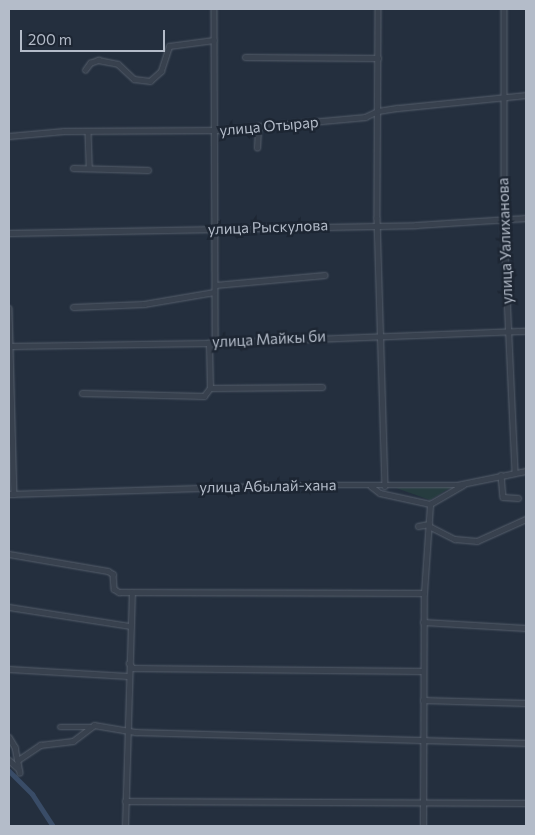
<!DOCTYPE html>
<meta charset="utf-8">
<style>
body{margin:0}
#map{position:relative;width:535px;height:835px;overflow:hidden;background:#242f3e;font-family:Commissioner,sans-serif}
div>[style]{position:absolute}
.green>*{inset:0;background:#263c3f}
.canal>*{height:5px;margin:-2.5px;padding:0 2.5px;transform-origin:2.5px;border-radius:2.5px;background:#394c67}
.roads{filter:drop-shadow(0 0 1px #565f6c) drop-shadow(0 0 1px #565f6c)}
.minor>*{height:4.5px;margin:-2.25px;padding:0 2.25px;transform-origin:2.25px;border-radius:2.25px;background:#38414e}
span{translate:-50% -50%;white-space:nowrap;text-align:center;line-height:1.15;-webkit-text-stroke:5px #1d2633;paint-order:stroke}
.street-label{font-size:15px;color:#b4bcc9}
.frame{position:absolute;inset:0;border:10px solid #b4bcc9;pointer-events:none}
.scale{position:absolute;left:20px;top:30px;width:145px;height:22px;box-sizing:border-box;border:2px solid #b4bcc9;border-top:0;padding-left:6px;font-size:15px;line-height:18px;white-space:nowrap;color:#b4bcc9;-webkit-text-stroke:4px #1d2633;paint-order:stroke}
</style>
<div id="map">
<div class="green">
<i style="clip-path:polygon(451px 487px,430px 500px,396px 488px)"></i>
</div>
<div class="canal">
<i style="left:9px;top:771px;width:33px;rotate:45deg"></i>
<i style="left:32px;top:794px;width:38px;rotate:57deg"></i>
</div>
<div class="roads">
<div class="minor">
<i style="left:214px;top:9px;width:333px;rotate:89.8deg"></i>
<i style="left:378px;top:9px;width:209px;rotate:90.3deg"></i>
<i style="left:377px;top:218px;width:268px;rotate:88.3deg"></i>
<i style="left:504px;top:9px;width:220px;rotate:90deg"></i>
<i style="left:504px;top:229px;width:243px;rotate:87.4deg"></i>
<i style="left:245px;top:57px;width:133px;rotate:0.4deg"></i>
<i style="left:85px;top:70px;width:9px;rotate:-54deg"></i>
<i style="left:90px;top:63px;width:9px;rotate:-21deg"></i>
<i style="left:98px;top:60px;width:20px;rotate:11deg"></i>
<i style="left:118px;top:64px;width:22px;rotate:43deg"></i>
<i style="left:134px;top:79px;width:16px;rotate:7deg"></i>
<i style="left:150px;top:81px;width:15px;rotate:-42deg"></i>
<i style="left:161px;top:71px;width:26px;rotate:-72deg"></i>
<i style="left:169px;top:46px;width:45px;rotate:-7.6deg"></i>
<i style="left:88px;top:131px;width:37px;rotate:88deg"></i>
<i style="left:9px;top:136px;width:55px;rotate:-5.2deg"></i>
<i style="left:64px;top:131px;width:159px;rotate:-0.4deg"></i>
<i style="left:223px;top:130px;width:143px;rotate:-5.2deg"></i>
<i style="left:365px;top:117px;width:14px;rotate:-25deg"></i>
<i style="left:378px;top:111px;width:20px;rotate:-9deg"></i>
<i style="left:398px;top:108px;width:129px;rotate:-5.8deg"></i>
<i style="left:257px;top:148px;width:22px;rotate:-87deg"></i>
<i style="left:73px;top:168px;width:75px;rotate:1.5deg"></i>
<i style="left:9px;top:233px;width:407px;rotate:-1.1deg"></i>
<i style="left:416px;top:225px;width:110px;rotate:-3.6deg"></i>
<i style="left:215px;top:285px;width:110px;rotate:-5.2deg"></i>
<i style="left:73px;top:307px;width:71px;rotate:-2.4deg"></i>
<i style="left:144px;top:304px;width:71px;rotate:-9.7deg"></i>
<i style="left:9px;top:308px;width:186px;rotate:88.5deg"></i>
<i style="left:11px;top:346px;width:198px;rotate:-0.9deg"></i>
<i style="left:209px;top:343px;width:317px;rotate:-2.2deg"></i>
<i style="left:210px;top:388px;width:112px;rotate:-0.5deg"></i>
<i style="left:82px;top:393px;width:122px;rotate:1.4deg"></i>
<i style="left:204px;top:396px;width:10px;rotate:-53deg"></i>
<i style="left:210px;top:388px;width:45px;rotate:-91.3deg"></i>
<i style="left:501px;top:475px;width:22px;rotate:85deg"></i>
<i style="left:503px;top:497px;width:15px;rotate:4deg"></i>
<i style="left:371px;top:486px;width:11px;rotate:38deg"></i>
<i style="left:380px;top:493px;width:51px;rotate:12.4deg"></i>
<i style="left:430px;top:504px;width:38px;rotate:-30deg"></i>
<i style="left:9px;top:494px;width:286px;rotate:-1.8deg"></i>
<i style="left:295px;top:485px;width:162px"></i>
<i style="left:457px;top:485px;width:70px;rotate:-11.5deg"></i>
<i style="left:418px;top:526px;width:11px;rotate:-10deg"></i>
<i style="left:429px;top:526px;width:29px;rotate:27deg"></i>
<i style="left:455px;top:539px;width:22px;rotate:5deg"></i>
<i style="left:477px;top:541px;width:54px;rotate:-24.2deg"></i>
<i style="left:9px;top:554px;width:100px;rotate:9.7deg"></i>
<i style="left:108px;top:571px;width:6px;rotate:31deg"></i>
<i style="left:113px;top:574px;width:15px;rotate:86deg"></i>
<i style="left:114px;top:589px;width:6px;rotate:31deg"></i>
<i style="left:119px;top:592px;width:305px;rotate:0.2deg"></i>
<i style="left:9px;top:607px;width:123px;rotate:8.9deg"></i>
<i style="left:423px;top:622px;width:103px;rotate:3.3deg"></i>
<i style="left:129px;top:663px;width:6px;rotate:51deg"></i>
<i style="left:133px;top:668px;width:290px;rotate:0.6deg"></i>
<i style="left:9px;top:669px;width:119px;rotate:3.4deg"></i>
<i style="left:423px;top:700px;width:103px;rotate:1.7deg"></i>
<i style="left:60px;top:727px;width:30px"></i>
<i style="left:9px;top:737px;width:12px;rotate:59deg"></i>
<i style="left:15px;top:747px;width:26px;rotate:79deg"></i>
<i style="left:9px;top:760px;width:12px;rotate:42deg"></i>
<i style="left:18px;top:760px;width:27px;rotate:-34deg"></i>
<i style="left:40px;top:745px;width:33px;rotate:-7deg"></i>
<i style="left:73px;top:741px;width:26px;rotate:-37deg"></i>
<i style="left:94px;top:725px;width:43px;rotate:9.5deg"></i>
<i style="left:136px;top:732px;width:390px;rotate:1.6deg"></i>
<i style="left:125px;top:801px;width:401px;rotate:0.3deg"></i>
<i style="left:125px;top:826px;width:233px;rotate:-88.3deg"></i>
<i style="left:423px;top:826px;width:233px;rotate:-89.8deg"></i>
<i style="left:424px;top:593px;width:89px;rotate:-86.1deg"></i>
</div>
</div>
<div class="street-label">
<span style="left:269px;top:126px;rotate:-5deg">улица Отырар</span>
<span style="left:268px;top:227px;rotate:-2deg">улица Рыскулова</span>
<span style="left:505px;top:241px;rotate:-92deg">улица Уалиханова</span>
<span style="left:269px;top:339px;rotate:-3deg">улица Майкы би</span>
<span style="left:268px;top:486px;rotate:-1deg">улица Абылай-хана</span>
</div>
<div class="frame"></div>
<div class="scale">200 m</div>
</div>
